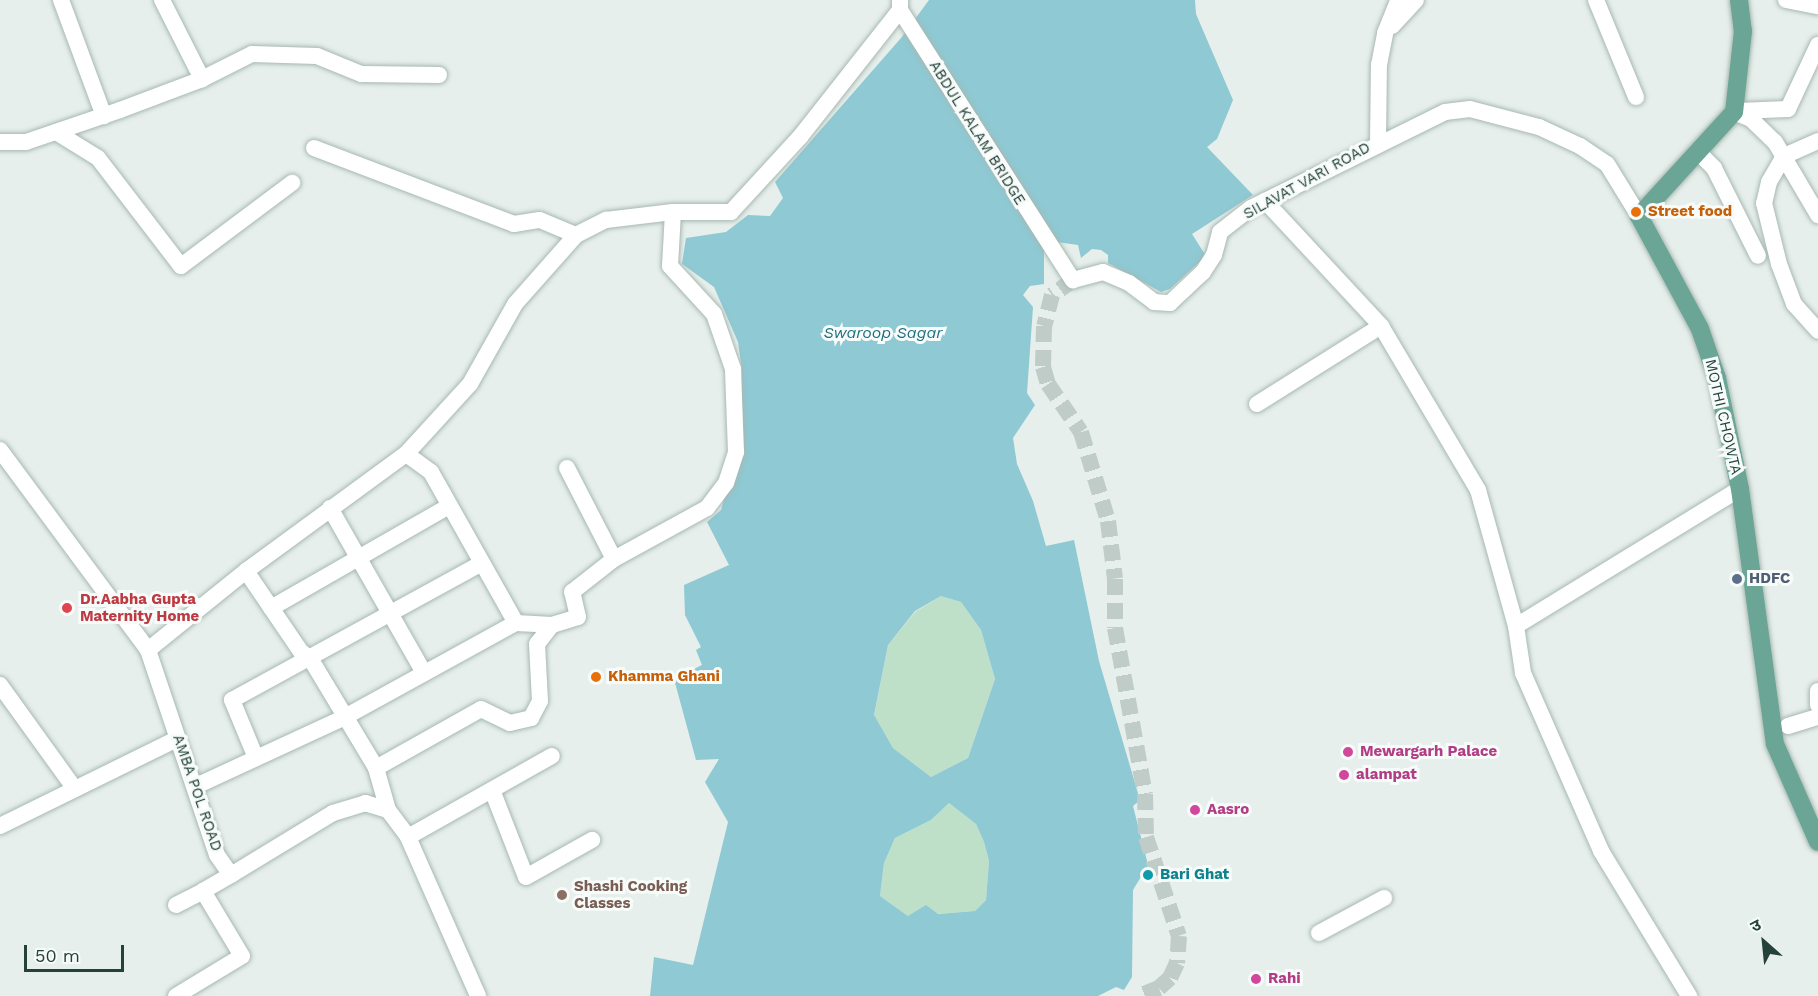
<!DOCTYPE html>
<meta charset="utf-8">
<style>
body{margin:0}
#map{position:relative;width:1818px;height:996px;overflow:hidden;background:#e6efeb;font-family:"Work Sans","Noto Sans Devanagari",sans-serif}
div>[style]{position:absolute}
.green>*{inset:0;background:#bfe0c8}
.water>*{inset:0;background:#8ec9d4}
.minor-tunnel>*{height:16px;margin-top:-8px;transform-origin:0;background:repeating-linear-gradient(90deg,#bfccc8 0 16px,transparent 0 24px)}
.roads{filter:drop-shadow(0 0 2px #a8b8b2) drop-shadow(0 0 2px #a8b8b2)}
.minor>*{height:16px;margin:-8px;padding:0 8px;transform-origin:8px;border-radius:8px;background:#fff}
.major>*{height:18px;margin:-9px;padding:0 9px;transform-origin:9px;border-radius:9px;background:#6aa596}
.dots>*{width:16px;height:16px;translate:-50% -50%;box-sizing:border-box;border:3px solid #f7fbf9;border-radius:50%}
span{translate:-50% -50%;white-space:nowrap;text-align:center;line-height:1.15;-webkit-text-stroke:6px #f7fbf9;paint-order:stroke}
.street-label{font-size:15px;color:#24423a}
.food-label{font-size:15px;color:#c56008;font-weight:700}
.left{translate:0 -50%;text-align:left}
.service-label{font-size:15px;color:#4e5e75;font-weight:700}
.health-label{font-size:15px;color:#be3a42;font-weight:700}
.hotel-label{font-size:15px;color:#b23c85;font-weight:700}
.culture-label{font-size:15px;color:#0d838f;font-weight:700}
.education-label{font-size:15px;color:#785e54;font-weight:700}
.water-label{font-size:16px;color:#1c6f80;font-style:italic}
.north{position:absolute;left:1734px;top:912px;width:60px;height:60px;-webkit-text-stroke:4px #f7fbf9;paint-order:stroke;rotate:333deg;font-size:16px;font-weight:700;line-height:24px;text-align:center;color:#24423a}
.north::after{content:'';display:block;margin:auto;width:21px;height:27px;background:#24423a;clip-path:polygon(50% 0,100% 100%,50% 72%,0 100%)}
.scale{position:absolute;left:24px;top:945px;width:100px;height:27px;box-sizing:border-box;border:3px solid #24423a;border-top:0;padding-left:8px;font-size:18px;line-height:21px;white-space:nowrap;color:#24423a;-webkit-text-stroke:4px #f7fbf9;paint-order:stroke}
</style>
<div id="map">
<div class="green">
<i style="clip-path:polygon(941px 596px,961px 602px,981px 630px,995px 679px,968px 758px,931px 777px,893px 748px,874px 716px,888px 645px,915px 612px)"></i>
<i style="clip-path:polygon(949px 803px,976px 824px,984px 842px,989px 861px,986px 900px,975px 911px,908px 916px,880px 896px,884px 863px,895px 838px,931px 820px)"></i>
</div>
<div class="water">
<i style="clip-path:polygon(evenodd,929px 0,1195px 0,1196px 14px,1233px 100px,1217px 139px,1207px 147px,1253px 195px,1192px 234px,1206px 256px,1170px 289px,1161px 292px,1108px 263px,1108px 255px,1101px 250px,1092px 249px,1081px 258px,1078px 245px,1057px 242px,1044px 250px,1044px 284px,1030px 286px,1023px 295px,1033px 307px,1027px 393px,1035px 405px,1013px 438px,1017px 464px,1033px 501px,1046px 546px,1074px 540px,1099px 661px,1140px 800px,1133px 806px,1148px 865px,1133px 890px,1132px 977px,1124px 990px,1116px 987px,1098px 996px,650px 996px,654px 957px,693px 965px,728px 822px,705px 782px,719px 759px,696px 760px,674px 679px,702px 665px,696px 650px,701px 647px,685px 615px,684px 585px,729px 565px,707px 522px,721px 510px,740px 440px,742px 371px,738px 342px,714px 287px,682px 264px,686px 238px,726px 232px,748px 215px,770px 216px,783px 198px,775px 182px,901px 38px,929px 0,941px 596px,961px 602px,981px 630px,995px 679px,968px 758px,931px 777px,893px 748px,874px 715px,888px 645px,915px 611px,941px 596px,929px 0,949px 803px,976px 824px,984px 842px,989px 861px,986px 900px,975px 911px,938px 914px,926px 905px,908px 916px,880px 896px,884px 863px,895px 838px,931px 820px,949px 803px)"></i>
</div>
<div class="minor-tunnel">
<i style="left:1073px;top:280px;width:26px;rotate:144deg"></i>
<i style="left:1052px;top:295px;width:32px;rotate:104deg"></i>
<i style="left:1044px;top:326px;width:41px;rotate:91.4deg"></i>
<i style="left:1043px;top:367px;width:18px;rotate:74deg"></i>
<i style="left:1048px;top:384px;width:58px;rotate:55.5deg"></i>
<i style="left:1081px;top:432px;width:93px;rotate:73.1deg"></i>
<i style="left:1108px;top:521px;width:58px;rotate:83.1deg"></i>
<i style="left:1115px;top:579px;width:49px;rotate:90deg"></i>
<i style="left:1115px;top:628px;width:169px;rotate:79.8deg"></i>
<i style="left:1145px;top:794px;width:43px;rotate:88.7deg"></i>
<i style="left:1146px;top:837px;width:104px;rotate:71.6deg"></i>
<i style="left:1179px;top:936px;width:27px;rotate:94deg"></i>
<i style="left:1177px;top:963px;width:17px;rotate:115deg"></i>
<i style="left:1170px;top:978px;width:15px;rotate:138deg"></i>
<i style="left:1159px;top:988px;width:22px;rotate:158deg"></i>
</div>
<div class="roads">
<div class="minor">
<i style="left:61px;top:0;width:124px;rotate:69.7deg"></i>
<i style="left:162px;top:0;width:89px;rotate:63.1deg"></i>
<i style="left:1596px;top:0;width:105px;rotate:67.6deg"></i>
<i style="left:1786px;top:0;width:33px;rotate:11deg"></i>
<i style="left:900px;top:10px;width:321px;rotate:57.4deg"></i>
<i style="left:1073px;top:280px;width:31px;rotate:-15deg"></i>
<i style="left:1103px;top:272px;width:28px;rotate:23deg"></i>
<i style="left:1129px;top:283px;width:31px;rotate:37deg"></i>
<i style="left:1154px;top:302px;width:16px;rotate:4deg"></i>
<i style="left:1170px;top:303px;width:45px;rotate:-43.2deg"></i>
<i style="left:1203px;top:272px;width:20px;rotate:-57deg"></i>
<i style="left:1214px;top:255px;width:24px;rotate:-75deg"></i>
<i style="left:1220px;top:232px;width:39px;rotate:-38deg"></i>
<i style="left:1251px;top:208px;width:216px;rotate:-26.3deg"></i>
<i style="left:1445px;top:112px;width:25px;rotate:-7deg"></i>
<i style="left:1470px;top:109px;width:71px;rotate:14.6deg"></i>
<i style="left:1539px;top:127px;width:45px;rotate:24.9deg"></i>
<i style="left:1580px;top:146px;width:32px;rotate:34deg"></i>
<i style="left:1607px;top:164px;width:61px;rotate:58.4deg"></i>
<i style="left:1392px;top:26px;width:35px;rotate:-47deg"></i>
<i style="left:1738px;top:111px;width:50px;rotate:-2.3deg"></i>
<i style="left:1788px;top:109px;width:71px;rotate:-64.9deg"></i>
<i style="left:1734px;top:112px;width:18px;rotate:22deg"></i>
<i style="left:1751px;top:119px;width:33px;rotate:44deg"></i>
<i style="left:1775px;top:142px;width:85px;rotate:59.5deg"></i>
<i style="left:56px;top:132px;width:49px;rotate:31.8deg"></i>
<i style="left:98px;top:158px;width:136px;rotate:52.5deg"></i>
<i style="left:181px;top:266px;width:139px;rotate:-36.8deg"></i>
<i style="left:1818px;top:141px;width:37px;rotate:156deg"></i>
<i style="left:1784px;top:156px;width:30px;rotate:120deg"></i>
<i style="left:1769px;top:182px;width:22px;rotate:103deg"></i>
<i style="left:1764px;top:203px;width:63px;rotate:76.2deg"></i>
<i style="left:1779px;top:264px;width:43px;rotate:69.4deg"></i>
<i style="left:1794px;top:304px;width:36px;rotate:48deg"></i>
<i style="left:0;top:142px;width:26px"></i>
<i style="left:26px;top:142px;width:99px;rotate:-18.8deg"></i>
<i style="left:120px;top:110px;width:88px;rotate:-20.7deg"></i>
<i style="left:202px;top:79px;width:56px;rotate:-26.6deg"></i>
<i style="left:252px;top:54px;width:65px;rotate:1.8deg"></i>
<i style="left:317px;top:56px;width:48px;rotate:22.2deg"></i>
<i style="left:361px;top:74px;width:78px;rotate:0.7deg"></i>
<i style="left:1378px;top:142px;width:77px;rotate:-89.3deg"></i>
<i style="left:1379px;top:65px;width:33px;rotate:-79deg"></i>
<i style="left:1385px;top:33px;width:35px;rotate:-68deg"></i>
<i style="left:314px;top:148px;width:214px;rotate:20.8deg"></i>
<i style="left:514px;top:224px;width:26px;rotate:-9deg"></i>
<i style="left:540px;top:220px;width:39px;rotate:23deg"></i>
<i style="left:1698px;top:152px;width:23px;rotate:45deg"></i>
<i style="left:1714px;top:168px;width:98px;rotate:63.4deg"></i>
<i style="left:1265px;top:201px;width:171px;rotate:47.1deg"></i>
<i style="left:1381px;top:326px;width:191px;rotate:59.4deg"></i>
<i style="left:1478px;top:490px;width:141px;rotate:74.4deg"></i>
<i style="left:1516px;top:626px;width:48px;rotate:81.5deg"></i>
<i style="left:1523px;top:673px;width:194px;rotate:66.3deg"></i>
<i style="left:1601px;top:851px;width:170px;rotate:58.7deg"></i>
<i style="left:1257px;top:404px;width:146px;rotate:-32.2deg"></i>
<i style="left:0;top:450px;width:249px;rotate:53.5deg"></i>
<i style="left:148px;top:650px;width:216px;rotate:71.4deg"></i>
<i style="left:217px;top:855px;width:24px;rotate:55deg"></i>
<i style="left:231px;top:875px;width:119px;rotate:-31.3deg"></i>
<i style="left:333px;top:813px;width:34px;rotate:-17deg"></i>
<i style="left:365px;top:803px;width:24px;rotate:17deg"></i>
<i style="left:388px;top:810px;width:34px;rotate:53deg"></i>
<i style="left:408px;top:837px;width:174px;rotate:66.2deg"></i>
<i style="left:567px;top:468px;width:102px;rotate:62.7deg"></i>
<i style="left:330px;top:508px;width:190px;rotate:60.3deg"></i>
<i style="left:246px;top:571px;width:98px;rotate:55.8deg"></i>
<i style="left:301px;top:652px;width:11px;rotate:34deg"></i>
<i style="left:310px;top:658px;width:128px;rotate:59deg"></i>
<i style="left:376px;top:768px;width:44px;rotate:74.1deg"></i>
<i style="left:271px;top:608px;width:205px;rotate:-29.8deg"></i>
<i style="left:516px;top:623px;width:36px;rotate:3deg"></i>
<i style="left:552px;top:625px;width:27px;rotate:-17deg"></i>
<i style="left:578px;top:617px;width:26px;rotate:-103deg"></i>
<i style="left:572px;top:592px;width:53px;rotate:-38.2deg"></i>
<i style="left:614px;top:559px;width:106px;rotate:-28.7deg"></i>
<i style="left:707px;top:508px;width:31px;rotate:-53deg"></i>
<i style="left:726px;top:483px;width:33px;rotate:-72deg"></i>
<i style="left:736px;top:452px;width:83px;rotate:-92.1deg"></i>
<i style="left:733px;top:369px;width:58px;rotate:-109.1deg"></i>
<i style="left:714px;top:314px;width:65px;rotate:-132.5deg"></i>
<i style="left:670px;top:266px;width:54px;rotate:-86.8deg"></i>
<i style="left:1516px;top:626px;width:263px;rotate:-31.5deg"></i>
<i style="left:148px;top:650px;width:126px;rotate:-38.9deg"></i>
<i style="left:246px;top:571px;width:198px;rotate:-36.2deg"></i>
<i style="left:406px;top:454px;width:95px;rotate:-47.6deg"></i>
<i style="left:470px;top:384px;width:92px;rotate:-60.6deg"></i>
<i style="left:515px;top:304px;width:92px;rotate:-48.5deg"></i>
<i style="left:576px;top:235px;width:34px;rotate:-27deg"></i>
<i style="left:606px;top:220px;width:67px;rotate:-6.8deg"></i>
<i style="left:673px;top:212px;width:58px"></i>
<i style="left:731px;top:212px;width:102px;rotate:-47.4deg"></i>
<i style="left:800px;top:137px;width:162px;rotate:-51.8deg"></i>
<i style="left:900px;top:10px;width:10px;rotate:-90deg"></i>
<i style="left:0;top:685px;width:128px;rotate:54.2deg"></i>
<i style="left:1818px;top:691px;width:14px;rotate:90deg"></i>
<i style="left:1788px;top:726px;width:31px;rotate:-17deg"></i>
<i style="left:256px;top:758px;width:63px;rotate:-112.5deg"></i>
<i style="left:232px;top:700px;width:283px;rotate:-28.7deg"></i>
<i style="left:376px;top:768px;width:120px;rotate:-29.3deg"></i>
<i style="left:481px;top:709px;width:32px;rotate:26deg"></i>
<i style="left:510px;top:723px;width:22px;rotate:-13deg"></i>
<i style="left:531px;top:718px;width:19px;rotate:-62deg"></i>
<i style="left:540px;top:701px;width:57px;rotate:-93deg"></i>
<i style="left:537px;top:644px;width:24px;rotate:-52deg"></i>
<i style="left:196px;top:786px;width:162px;rotate:-24.8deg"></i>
<i style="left:343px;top:718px;width:197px;rotate:-28.8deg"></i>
<i style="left:516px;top:623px;width:173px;rotate:-119.4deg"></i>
<i style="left:431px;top:472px;width:31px;rotate:-144deg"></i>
<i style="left:492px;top:790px;width:93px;rotate:68.7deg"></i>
<i style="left:526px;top:877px;width:76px;rotate:-29.3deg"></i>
<i style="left:0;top:826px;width:197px;rotate:-26.2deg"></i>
<i style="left:408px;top:837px;width:165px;rotate:-29.4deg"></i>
<i style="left:176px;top:905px;width:30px;rotate:-27deg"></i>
<i style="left:1319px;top:933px;width:74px;rotate:-28.3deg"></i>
<i style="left:176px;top:996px;width:77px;rotate:-31.2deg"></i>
<i style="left:242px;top:956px;width:76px;rotate:-121deg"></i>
<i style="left:203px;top:891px;width:32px;rotate:-30deg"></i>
</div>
<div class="major">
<i style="left:1739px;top:0;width:31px;rotate:83deg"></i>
<i style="left:1743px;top:31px;width:81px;rotate:96.3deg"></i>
<i style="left:1734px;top:112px;width:141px;rotate:132.4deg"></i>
<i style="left:1639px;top:216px;width:128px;rotate:61.6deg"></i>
<i style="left:1700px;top:329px;width:52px;rotate:70.9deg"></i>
<i style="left:1717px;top:378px;width:113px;rotate:78.3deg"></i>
<i style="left:1740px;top:489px;width:257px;rotate:82.2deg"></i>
<i style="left:1775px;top:744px;width:107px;rotate:66.3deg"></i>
</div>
</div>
<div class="dots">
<i style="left:1636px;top:212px;background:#e8710a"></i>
<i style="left:1737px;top:579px;background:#5c6f8a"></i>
<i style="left:67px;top:608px;background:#e0444e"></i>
<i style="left:596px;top:677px;background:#e8710a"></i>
<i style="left:1348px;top:752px;background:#d1479c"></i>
<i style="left:1344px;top:775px;background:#d1479c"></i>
<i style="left:1195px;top:810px;background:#d1479c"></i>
<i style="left:1148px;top:875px;background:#0f9aa8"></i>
<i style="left:562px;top:895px;background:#8d6e63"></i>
<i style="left:1256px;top:979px;background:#d1479c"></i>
</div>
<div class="street-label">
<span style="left:977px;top:133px;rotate:58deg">ABDUL KALAM BRIDGE</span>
<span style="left:1307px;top:181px;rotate:-29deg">SILAVAT VARI ROAD</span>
<span style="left:1723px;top:417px;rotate:77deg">MOTHI CHOWTA</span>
<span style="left:197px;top:793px;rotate:71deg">AMBA POL ROAD</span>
</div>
<div class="food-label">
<span class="left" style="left:1648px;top:212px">Street food</span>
<span class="left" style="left:608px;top:677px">Khamma Ghani</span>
</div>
<div class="service-label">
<span class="left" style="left:1749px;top:579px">HDFC</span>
</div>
<div class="health-label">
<span class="left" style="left:80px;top:608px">Dr.Aabha Gupta<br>Maternity Home</span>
</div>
<div class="hotel-label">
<span class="left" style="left:1360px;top:752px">Mewargarh Palace</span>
<span class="left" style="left:1356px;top:775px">alampat</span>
<span class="left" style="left:1207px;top:810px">Aasro</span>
<span class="left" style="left:1268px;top:979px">Rahi</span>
</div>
<div class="culture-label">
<span class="left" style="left:1160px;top:875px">Bari Ghat</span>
</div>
<div class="education-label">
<span class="left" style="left:574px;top:895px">Shashi Cooking<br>Classes</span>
</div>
<div class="water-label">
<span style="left:883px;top:333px">Swaroop Sagar</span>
</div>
<div class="north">उ</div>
<div class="scale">50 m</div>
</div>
